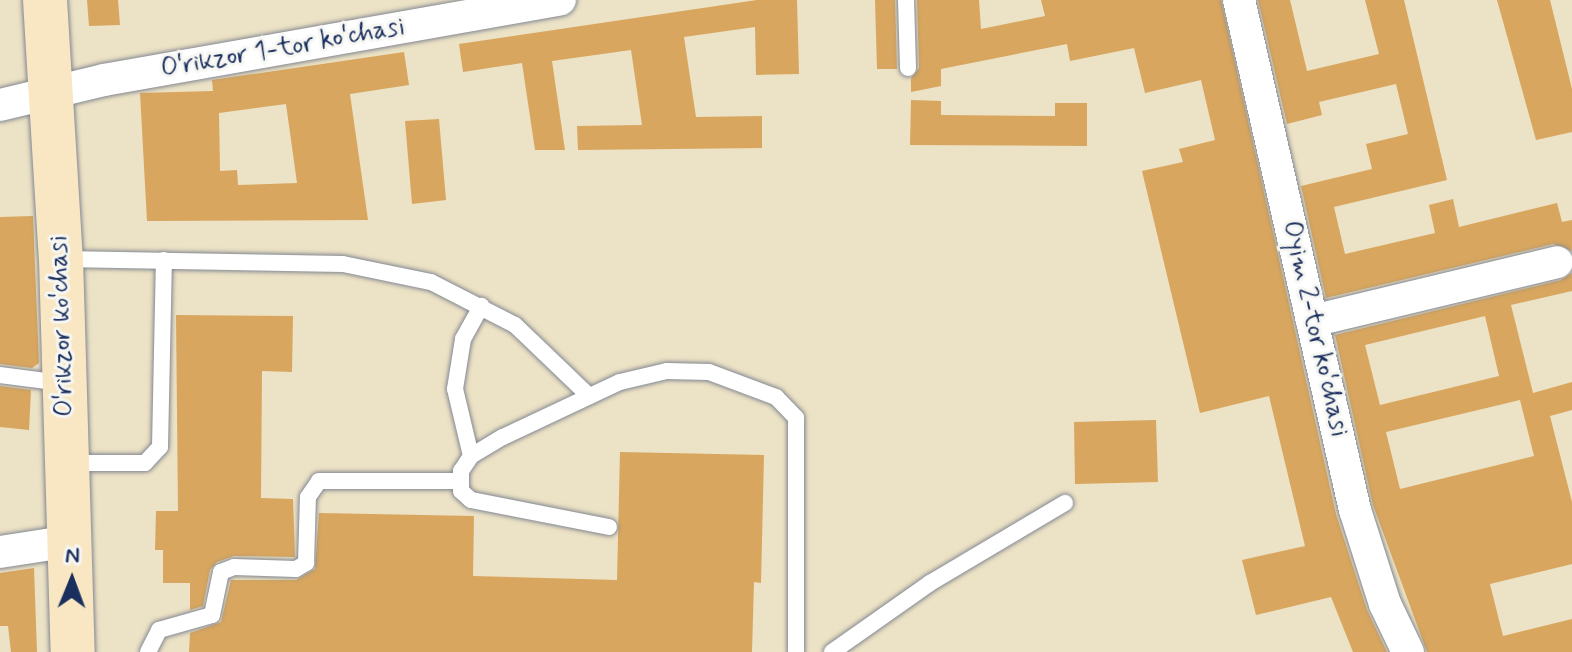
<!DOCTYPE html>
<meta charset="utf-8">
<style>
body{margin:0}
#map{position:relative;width:1572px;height:652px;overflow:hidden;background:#ece2c5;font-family:Mynerve,sans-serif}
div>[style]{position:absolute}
.building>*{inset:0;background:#d8a65e}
.roads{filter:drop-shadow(0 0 2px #848892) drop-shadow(0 0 2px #848892)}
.service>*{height:16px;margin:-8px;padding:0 8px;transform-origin:8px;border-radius:8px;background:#fff}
.minor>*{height:32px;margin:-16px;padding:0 16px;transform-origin:16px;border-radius:16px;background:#fff}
.secondary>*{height:44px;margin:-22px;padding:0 22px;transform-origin:22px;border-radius:22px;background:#f9e7c3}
span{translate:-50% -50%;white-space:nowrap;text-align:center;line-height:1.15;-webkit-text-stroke:6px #f6f6f2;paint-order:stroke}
.street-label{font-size:26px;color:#1b2f5e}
.north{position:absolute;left:32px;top:540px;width:80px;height:80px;-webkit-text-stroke:6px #f6f6f2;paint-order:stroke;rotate:1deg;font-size:22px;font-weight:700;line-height:32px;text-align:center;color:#1b2f5e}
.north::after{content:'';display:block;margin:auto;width:28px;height:36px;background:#1b2f5e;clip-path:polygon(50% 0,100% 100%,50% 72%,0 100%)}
</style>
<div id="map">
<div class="building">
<i style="clip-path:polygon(87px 0,118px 0,120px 25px,89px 26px)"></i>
<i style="clip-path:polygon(757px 0,797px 0,799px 74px,756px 75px,755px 27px,684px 37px,696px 117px,762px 116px,762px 148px,578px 150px,577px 126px,642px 125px,631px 50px,552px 61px,565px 150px,535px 150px,522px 63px,463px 72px,459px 44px)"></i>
<i style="clip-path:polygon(875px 0,895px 0,897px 69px,877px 69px)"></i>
<i style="clip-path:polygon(917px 0,979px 0,981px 29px,1045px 16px,1041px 0,1221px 0,1336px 514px,1367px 610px,1387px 652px,1353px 652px,1331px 597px,1256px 615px,1242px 560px,1305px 546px,1269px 396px,1200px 413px,1142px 171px,1183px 162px,1179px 149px,1215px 140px,1201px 80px,1145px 93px,1134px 48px,1070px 61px,1067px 44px,941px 69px,941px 86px,911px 92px,911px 78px,919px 68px)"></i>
<i style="clip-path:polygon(1258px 0,1290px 0,1307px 71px,1379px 54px,1365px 0,1404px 0,1447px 180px,1334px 207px,1345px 254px,1435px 233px,1429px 205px,1453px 199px,1459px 227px,1557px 203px,1562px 222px,1572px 220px,1572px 251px,1553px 244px,1326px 298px,1301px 186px,1372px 169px,1366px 144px,1408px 134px,1396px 84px,1319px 102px,1322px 115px,1287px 124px)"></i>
<i style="clip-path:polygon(1497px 0,1550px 0,1572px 89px,1572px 132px,1536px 140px)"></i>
<i style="clip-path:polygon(evenodd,404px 52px,409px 85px,350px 94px,368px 220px,147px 221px,140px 93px,213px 91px,212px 80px,404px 52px,286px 104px,297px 183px,238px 185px,237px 170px,220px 171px,219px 113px,286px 104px)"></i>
<i style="clip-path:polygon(911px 100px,941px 101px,941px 115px,1055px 116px,1055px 103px,1087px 103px,1087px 146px,910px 145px)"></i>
<i style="clip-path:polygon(439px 119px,446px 200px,412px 204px,405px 121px)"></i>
<i style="clip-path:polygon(33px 216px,39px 363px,32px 368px,0 364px,0 217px)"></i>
<i style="clip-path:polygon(evenodd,1572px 273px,1572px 291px,1511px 305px,1533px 393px,1572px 382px,1572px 410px,1550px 416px,1572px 502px,1572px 564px,1490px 584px,1503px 636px,1572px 619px,1572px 652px,1427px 652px,1373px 505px,1335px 335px,1561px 280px,1572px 273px,1485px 316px,1499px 376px,1380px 405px,1365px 345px,1485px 316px,1572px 273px,1520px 400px,1534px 456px,1400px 489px,1386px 432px,1520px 400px)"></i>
<i style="clip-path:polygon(176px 315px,293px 316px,292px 372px,262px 371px,261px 498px,293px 499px,295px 557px,234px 556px,217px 562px,210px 570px,203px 606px,190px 610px,190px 583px,163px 583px,163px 550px,155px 550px,156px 511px,178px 511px)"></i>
<i style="clip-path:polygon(0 386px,31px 390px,29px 430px,0 427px)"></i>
<i style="clip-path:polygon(1156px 420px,1158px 482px,1075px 484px,1074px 422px)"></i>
<i style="clip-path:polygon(620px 452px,764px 455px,761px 583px,754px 582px,752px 652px,189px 652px,190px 633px,221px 622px,231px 580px,296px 580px,315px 569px,319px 513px,474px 516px,473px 576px,617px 580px)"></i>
<i style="clip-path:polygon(34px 568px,37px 652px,11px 652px,8px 626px,0 626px,0 573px)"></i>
</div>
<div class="roads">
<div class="service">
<i style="left:906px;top:0;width:68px;rotate:88.3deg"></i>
<i style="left:63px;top:259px;width:280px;rotate:1deg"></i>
<i style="left:343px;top:264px;width:90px;rotate:11.6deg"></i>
<i style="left:431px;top:282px;width:94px;rotate:27.1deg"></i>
<i style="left:515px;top:325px;width:103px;rotate:43.8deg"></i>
<i style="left:0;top:375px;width:63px;rotate:7.4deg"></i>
<i style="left:471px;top:456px;width:69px;rotate:-103.4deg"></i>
<i style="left:455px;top:389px;width:51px;rotate:-80.9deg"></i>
<i style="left:463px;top:339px;width:38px;rotate:-61deg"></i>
<i style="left:68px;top:463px;width:77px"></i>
<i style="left:145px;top:463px;width:22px;rotate:-47deg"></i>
<i style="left:160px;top:447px;width:187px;rotate:-88.8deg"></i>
<i style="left:609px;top:527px;width:141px;rotate:-168.9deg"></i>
<i style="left:471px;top:500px;width:13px;rotate:-138deg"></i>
<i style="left:461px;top:491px;width:20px;rotate:-90deg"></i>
<i style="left:461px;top:471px;width:18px;rotate:-56deg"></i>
<i style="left:471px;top:456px;width:37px;rotate:-31deg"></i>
<i style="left:503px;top:437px;width:129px;rotate:-25.2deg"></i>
<i style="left:620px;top:382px;width:48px;rotate:-13.2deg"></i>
<i style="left:667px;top:371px;width:42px;rotate:1.4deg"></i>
<i style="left:709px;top:372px;width:72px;rotate:20.5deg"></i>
<i style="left:776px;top:397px;width:29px;rotate:46deg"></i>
<i style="left:796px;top:418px;width:234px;rotate:90deg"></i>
<i style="left:148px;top:652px;width:25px;rotate:-63deg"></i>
<i style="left:159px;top:630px;width:55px;rotate:-15.8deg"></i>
<i style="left:212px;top:615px;width:44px;rotate:-78.2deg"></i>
<i style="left:221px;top:572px;width:14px;rotate:-21deg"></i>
<i style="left:234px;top:567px;width:62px;rotate:1.8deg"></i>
<i style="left:296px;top:569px;width:12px;rotate:-31deg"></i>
<i style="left:306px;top:563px;width:66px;rotate:-88.3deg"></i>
<i style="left:308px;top:497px;width:19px;rotate:-55deg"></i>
<i style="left:319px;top:481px;width:141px"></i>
<i style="left:832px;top:652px;width:120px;rotate:-35.1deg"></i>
<i style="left:930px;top:583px;width:157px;rotate:-30.7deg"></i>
</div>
<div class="minor">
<i style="left:1239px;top:0;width:523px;rotate:77.19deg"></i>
<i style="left:1355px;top:510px;width:99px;rotate:72.3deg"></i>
<i style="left:1385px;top:604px;width:53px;rotate:64.4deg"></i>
<i style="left:0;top:105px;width:107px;rotate:-13.5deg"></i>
<i style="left:104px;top:80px;width:463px;rotate:-10deg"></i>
<i style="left:1312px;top:321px;width:252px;rotate:-13.5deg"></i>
<i style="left:0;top:552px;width:72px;rotate:-8.8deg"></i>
</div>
<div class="secondary">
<i style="left:45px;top:0;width:259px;rotate:86.5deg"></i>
<i style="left:61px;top:259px;width:393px;rotate:88.3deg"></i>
</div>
</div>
<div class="street-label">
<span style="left:283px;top:49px;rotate:-10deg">Oʻrikzor 1-tor koʻchasi</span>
<span style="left:63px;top:326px;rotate:-92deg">Oʻrikzor koʻchasi</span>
<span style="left:1314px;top:329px;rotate:77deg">Oyim 2-tor koʻchasi</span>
</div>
<div class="north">N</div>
</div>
